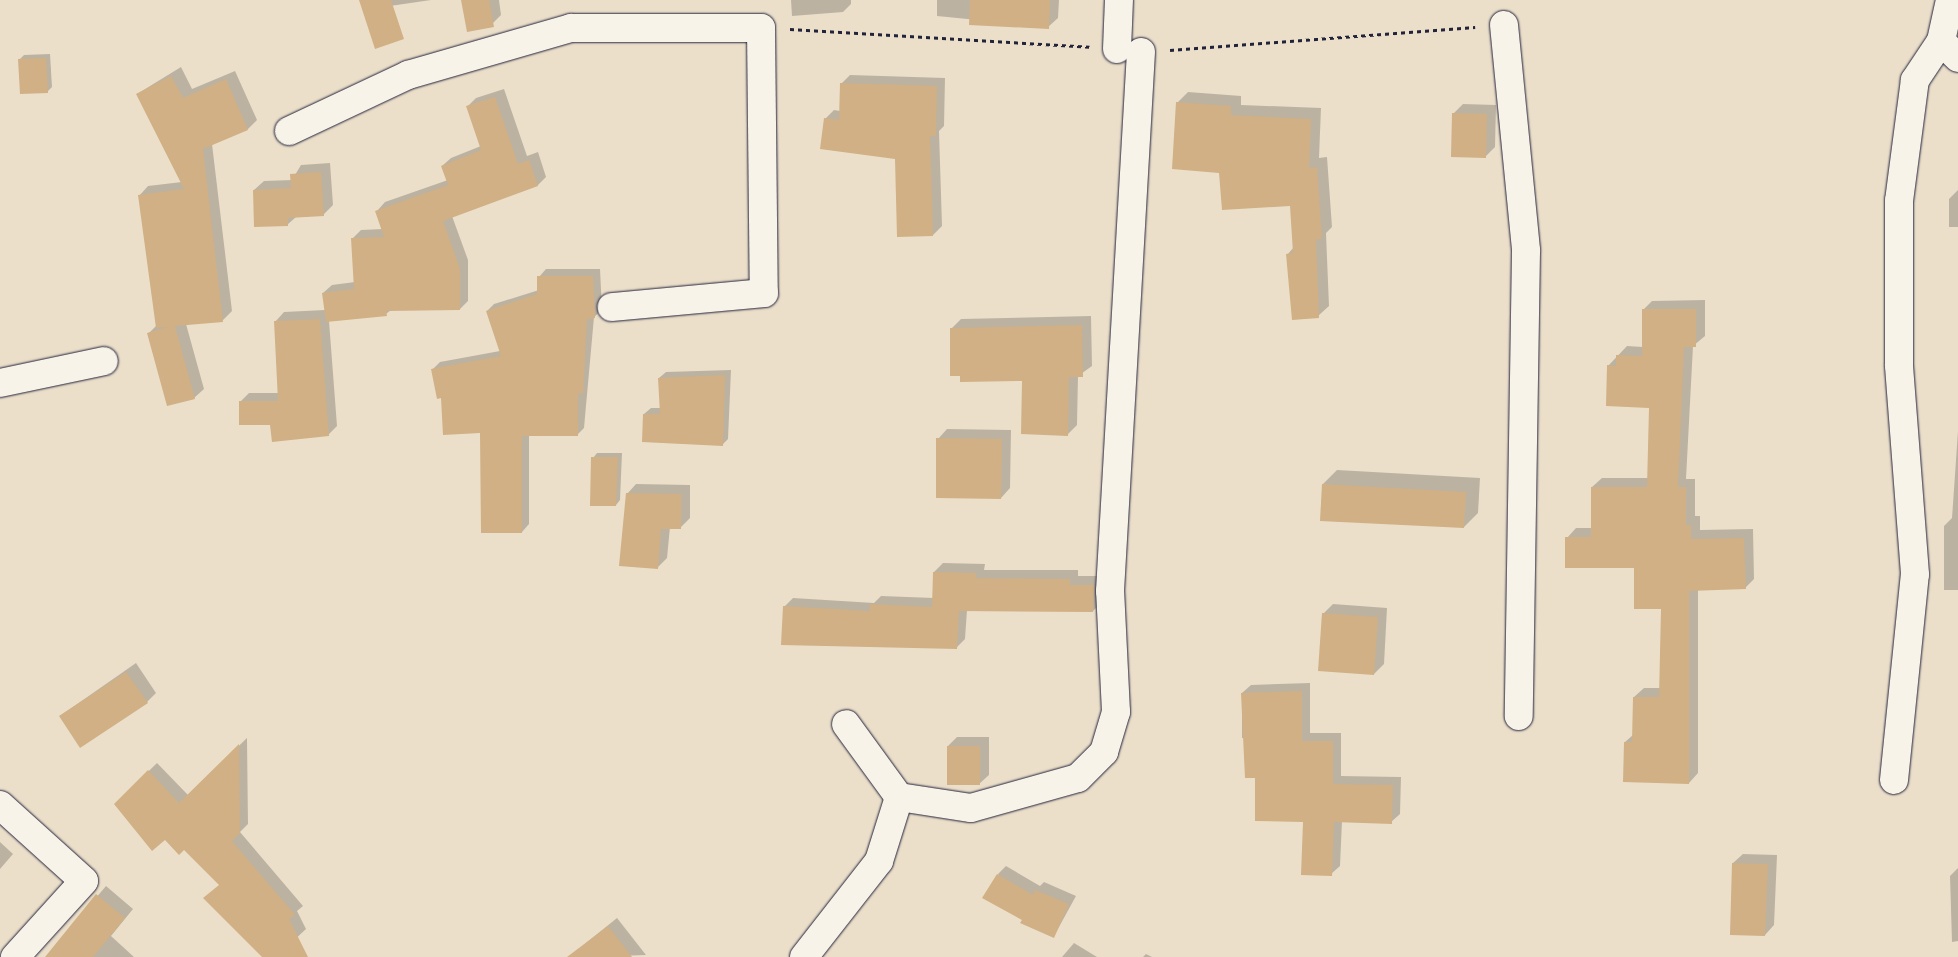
<!DOCTYPE html>
<style>
body{margin:0}
#map{position:relative;width:1958px;height:957px;overflow:hidden;background:#ebdfca;font-family:Delius,sans-serif}
div>[style]{position:absolute}
.shadow>*{inset:0;background:#0003}
.building>*{inset:0;background:#d0b084}
.path>*{height:3px;margin-top:-1.5px;transform-origin:0;background:repeating-linear-gradient(90deg,#22223b 0 4px,transparent 0 8px)}
.roads{filter:drop-shadow(0 0 1px #22223b) drop-shadow(0 0 1px #22223b)}
.minor>*{height:28px;margin:-14px;padding:0 14px;transform-origin:14px;border-radius:14px;background:#f7f3e8}
span{translate:-50% -50%;white-space:nowrap;text-align:center;line-height:1.15;-webkit-text-stroke:4.5px #f7f3e8;paint-order:stroke}
</style>
<div id="map">
<div class="shadow">
<i style="clip-path:polygon(389px 0,431px 0,390px 6px)"></i>
<i style="clip-path:polygon(463px 0,499px 0,501px 15px,490px 26px)"></i>
<i style="clip-path:polygon(791px 0,851px 0,851px 4px,843px 12px,792px 16px)"></i>
<i style="clip-path:polygon(937px 0,1059px 0,1058px 18px,1048px 27px,937px 16px)"></i>
<i style="clip-path:polygon(50px 54px,52px 87px,47px 92px,19px 60px,24px 55px)"></i>
<i style="clip-path:polygon(181px 67px,192px 89px,235px 71px,257px 120px,248px 129px,212px 144px,232px 311px,223px 320px,186px 324px,204px 389px,194px 398px,149px 333px,157px 325px,139px 196px,148px 186px,182px 182px,137px 94px)"></i>
<i style="clip-path:polygon(850px 75px,945px 78px,944px 126px,939px 131px,942px 226px,933px 235px,896px 158px,825px 119px,834px 110px,840px 111px,841px 84px)"></i>
<i style="clip-path:polygon(504px 89px,527px 156px,538px 152px,546px 177px,538px 185px,452px 216px,468px 260px,468px 301px,460px 309px,391px 310px,386px 314px,329px 321px,337px 426px,328px 435px,271px 424px,240px 402px,249px 393px,279px 393px,275px 322px,284px 312px,325px 310px,323px 293px,332px 285px,355px 282px,353px 238px,361px 230px,383px 229px,377px 211px,385px 202px,448px 180px,442px 166px,451px 158px,481px 146px,467px 107px,476px 98px)"></i>
<i style="clip-path:polygon(1188px 92px,1241px 96px,1241px 105px,1321px 108px,1319px 158px,1327px 157px,1332px 227px,1326px 233px,1329px 306px,1318px 316px,1287px 255px,1294px 247px,1291px 204px,1220px 171px,1177px 103px)"></i>
<i style="clip-path:polygon(1463px 104px,1496px 105px,1495px 147px,1485px 157px,1453px 114px)"></i>
<i style="clip-path:polygon(330px 163px,333px 205px,323px 215px,296px 217px,287px 225px,254px 190px,264px 181px,292px 180px,301px 165px)"></i>
<i style="clip-path:polygon(1958px 190px,1958px 227px,1949px 227px,1949px 199px)"></i>
<i style="clip-path:polygon(546px 269px,600px 269px,602px 310px,594px 317px,584px 428px,577px 435px,529px 435px,529px 524px,522px 532px,482px 432px,442px 396px,432px 370px,440px 362px,500px 351px,487px 311px,494px 304px,539px 290px,539px 277px)"></i>
<i style="clip-path:polygon(1705px 300px,1705px 336px,1693px 346px,1686px 479px,1695px 479px,1695px 516px,1700px 516px,1700px 530px,1753px 529px,1754px 579px,1745px 588px,1698px 589px,1698px 773px,1689px 783px,1625px 742px,1633px 735px,1634px 697px,1644px 688px,1660px 688px,1662px 608px,1635px 567px,1567px 538px,1576px 528px,1592px 528px,1592px 487px,1602px 478px,1648px 478px,1651px 406px,1608px 366px,1627px 346px,1643px 347px,1643px 310px,1652px 301px)"></i>
<i style="clip-path:polygon(1091px 316px,1092px 366px,1078px 376px,1077px 425px,1067px 435px,1024px 380px,951px 329px,961px 319px)"></i>
<i style="clip-path:polygon(731px 370px,728px 439px,722px 445px,644px 414px,651px 408px,661px 408px,659px 378px,666px 372px)"></i>
<i style="clip-path:polygon(947px 429px,1011px 430px,1010px 488px,1001px 498px,938px 439px)"></i>
<i style="clip-path:polygon(1958px 431px,1958px 590px,1944px 590px,1944px 526px,1952px 518px)"></i>
<i style="clip-path:polygon(597px 453px,622px 453px,620px 500px,616px 505px,593px 458px)"></i>
<i style="clip-path:polygon(1337px 470px,1480px 478px,1478px 513px,1464px 527px,1323px 484px)"></i>
<i style="clip-path:polygon(636px 484px,690px 485px,690px 518px,680px 528px,670px 527px,667px 558px,657px 568px,627px 494px)"></i>
<i style="clip-path:polygon(943px 563px,985px 564px,984px 570px,1078px 570px,1078px 576px,1102px 576px,1102px 602px,1093px 611px,967px 610px,965px 639px,956px 648px,784px 607px,793px 598px,874px 603px,881px 596px,934px 598px,934px 572px)"></i>
<i style="clip-path:polygon(1333px 604px,1387px 608px,1384px 664px,1374px 674px,1323px 614px)"></i>
<i style="clip-path:polygon(136px 663px,156px 693px,147px 702px,60px 716px)"></i>
<i style="clip-path:polygon(1310px 683px,1310px 733px,1341px 733px,1341px 776px,1401px 777px,1400px 814px,1391px 822px,1342px 821px,1340px 866px,1331px 874px,1305px 821px,1256px 777px,1247px 738px,1242px 738px,1242px 693px,1251px 685px)"></i>
<i style="clip-path:polygon(957px 737px,989px 737px,989px 775px,979px 784px,948px 746px)"></i>
<i style="clip-path:polygon(247px 738px,248px 824px,240px 832px,303px 906px,297px 911px,306px 929px,276px 957px,263px 957px,220px 885px,184px 849px,115px 804px,157px 763px,188px 795px)"></i>
<i style="clip-path:polygon(0 842px,13px 854px,0 869px)"></i>
<i style="clip-path:polygon(1743px 854px,1777px 855px,1774px 925px,1765px 935px,1733px 863px)"></i>
<i style="clip-path:polygon(1006px 866px,1040px 886px,1044px 882px,1076px 896px,1054px 936px,1023px 919px,998px 874px)"></i>
<i style="clip-path:polygon(1958px 868px,1958px 941px,1952px 942px,1950px 876px)"></i>
<i style="clip-path:polygon(106px 886px,133px 909px,111px 936px,134px 957px,46px 957px)"></i>
<i style="clip-path:polygon(617px 918px,646px 955px,587px 957px,586px 943px)"></i>
<i style="clip-path:polygon(1074px 943px,1097px 957px,1062px 957px)"></i>
<i style="clip-path:polygon(1146px 954px,1152px 957px,1143px 957px)"></i>
</div>
<div class="building">
<i style="clip-path:polygon(359px 0,391px 0,404px 39px,375px 49px)"></i>
<i style="clip-path:polygon(461px 0,489px 0,494px 27px,467px 32px)"></i>
<i style="clip-path:polygon(970px 0,1050px 0,1049px 29px,969px 25px)"></i>
<i style="clip-path:polygon(46px 58px,48px 93px,20px 94px,18px 59px)"></i>
<i style="clip-path:polygon(171px 76px,183px 98px,226px 79px,248px 130px,203px 149px,223px 322px,175px 326px,195px 399px,167px 406px,147px 333px,168px 327px,156px 328px,138px 195px,184px 189px,136px 94px)"></i>
<i style="clip-path:polygon(840px 83px,937px 86px,936px 136px,930px 136px,933px 236px,897px 237px,895px 159px,820px 149px,824px 118px,839px 120px)"></i>
<i style="clip-path:polygon(495px 97px,518px 164px,529px 160px,538px 186px,443px 221px,460px 269px,460px 310px,386px 311px,387px 316px,326px 322px,322px 293px,354px 289px,351px 238px,384px 237px,375px 211px,448px 185px,441px 166px,481px 150px,466px 106px)"></i>
<i style="clip-path:polygon(1176px 102px,1231px 106px,1231px 115px,1311px 119px,1309px 168px,1317px 167px,1322px 239px,1316px 239px,1319px 318px,1292px 320px,1286px 254px,1293px 253px,1290px 206px,1222px 210px,1219px 173px,1172px 169px)"></i>
<i style="clip-path:polygon(1452px 113px,1487px 114px,1486px 158px,1451px 157px)"></i>
<i style="clip-path:polygon(321px 172px,324px 216px,288px 218px,288px 226px,254px 227px,253px 190px,291px 188px,290px 174px)"></i>
<i style="clip-path:polygon(537px 276px,593px 276px,595px 318px,587px 319px,583px 394px,578px 393px,578px 436px,522px 436px,522px 533px,481px 533px,480px 433px,443px 435px,441px 398px,437px 399px,431px 369px,501px 356px,486px 311px,537px 294px)"></i>
<i style="clip-path:polygon(1642px 309px,1696px 309px,1696px 347px,1684px 347px,1678px 487px,1686px 487px,1686px 525px,1691px 525px,1691px 539px,1744px 538px,1746px 589px,1689px 591px,1689px 784px,1623px 782px,1624px 742px,1632px 742px,1633px 697px,1659px 697px,1661px 609px,1634px 609px,1634px 568px,1565px 568px,1565px 537px,1591px 537px,1591px 487px,1647px 487px,1649px 408px,1606px 406px,1607px 365px,1616px 366px,1616px 355px,1642px 356px)"></i>
<i style="clip-path:polygon(320px 319px,329px 436px,272px 442px,270px 425px,239px 425px,239px 401px,278px 401px,274px 321px)"></i>
<i style="clip-path:polygon(1082px 325px,1083px 377px,1069px 377px,1068px 436px,1021px 434px,1022px 381px,960px 382px,960px 376px,950px 376px,950px 328px)"></i>
<i style="clip-path:polygon(725px 375px,723px 446px,642px 442px,643px 414px,660px 414px,658px 378px)"></i>
<i style="clip-path:polygon(936px 438px,1002px 439px,1001px 499px,936px 498px)"></i>
<i style="clip-path:polygon(591px 457px,618px 457px,616px 506px,590px 506px)"></i>
<i style="clip-path:polygon(1322px 484px,1466px 492px,1464px 528px,1320px 521px)"></i>
<i style="clip-path:polygon(626px 493px,681px 494px,681px 529px,661px 529px,658px 569px,619px 566px)"></i>
<i style="clip-path:polygon(933px 572px,976px 573px,976px 578px,1070px 579px,1070px 585px,1094px 585px,1093px 612px,959px 611px,957px 649px,781px 645px,783px 606px,870px 611px,870px 604px,932px 607px)"></i>
<i style="clip-path:polygon(1322px 613px,1378px 617px,1374px 675px,1318px 671px)"></i>
<i style="clip-path:polygon(126px 672px,148px 703px,80px 748px,59px 716px)"></i>
<i style="clip-path:polygon(1302px 691px,1302px 741px,1333px 741px,1333px 784px,1393px 785px,1392px 824px,1334px 822px,1332px 876px,1301px 875px,1303px 822px,1255px 821px,1255px 778px,1245px 778px,1241px 693px)"></i>
<i style="clip-path:polygon(239px 744px,240px 833px,232px 841px,295px 915px,289px 919px,308px 957px,262px 957px,203px 898px,219px 885px,184px 850px,179px 855px,165px 840px,152px 851px,114px 804px,148px 770px,179px 803px)"></i>
<i style="clip-path:polygon(947px 746px,980px 746px,980px 785px,947px 785px)"></i>
<i style="clip-path:polygon(1732px 863px,1768px 864px,1765px 936px,1730px 935px)"></i>
<i style="clip-path:polygon(997px 874px,1033px 895px,1035px 890px,1069px 904px,1054px 938px,1020px 923px,1022px 920px,982px 898px)"></i>
<i style="clip-path:polygon(96px 894px,125px 918px,93px 957px,45px 957px)"></i>
<i style="clip-path:polygon(608px 926px,632px 957px,567px 957px)"></i>
</div>
<div class="path">
<i style="left:790px;top:29px;width:300px;rotate:3.4deg"></i>
<i style="left:1170px;top:50px;width:306px;rotate:-4.3deg"></i>
</div>
<div class="roads">
<div class="minor">
<i style="left:1950px;top:0;width:42px;rotate:102.4deg"></i>
<i style="left:1941px;top:41px;width:24px;rotate:45deg"></i>
<i style="left:1504px;top:25px;width:227px;rotate:84.4deg"></i>
<i style="left:1526px;top:251px;width:465px;rotate:90.9deg"></i>
<i style="left:1117px;top:49px;width:49px;rotate:-87.7deg"></i>
<i style="left:289px;top:131px;width:132px;rotate:-25.2deg"></i>
<i style="left:408px;top:75px;width:170px;rotate:-16.1deg"></i>
<i style="left:571px;top:28px;width:190px"></i>
<i style="left:761px;top:28px;width:265px;rotate:89.4deg"></i>
<i style="left:764px;top:293px;width:153px;rotate:174.7deg"></i>
<i style="left:0;top:383px;width:106px;rotate:-11.9deg"></i>
<i style="left:1894px;top:780px;width:207px;rotate:-84.2deg"></i>
<i style="left:1915px;top:574px;width:210px;rotate:-94.4deg"></i>
<i style="left:1899px;top:365px;width:164px;rotate:-90deg"></i>
<i style="left:1899px;top:201px;width:122px;rotate:-82.5deg"></i>
<i style="left:1915px;top:80px;width:47px;rotate:-56.3deg"></i>
<i style="left:899px;top:797px;width:73px;rotate:8.7deg"></i>
<i style="left:971px;top:808px;width:111px;rotate:-15.7deg"></i>
<i style="left:1078px;top:778px;width:37px;rotate:-45deg"></i>
<i style="left:1104px;top:752px;width:42px;rotate:-73.3deg"></i>
<i style="left:1116px;top:712px;width:121px;rotate:-92.8deg"></i>
<i style="left:1110px;top:591px;width:540px;rotate:-86.71deg"></i>
<i style="left:0;top:805px;width:113px;rotate:42.1deg"></i>
<i style="left:84px;top:881px;width:103px;rotate:132.2deg"></i>
<i style="left:804px;top:957px;width:122px;rotate:-52deg"></i>
<i style="left:879px;top:861px;width:67px;rotate:-72.6deg"></i>
<i style="left:899px;top:797px;width:90px;rotate:-126deg"></i>
</div>
</div>
</div>
